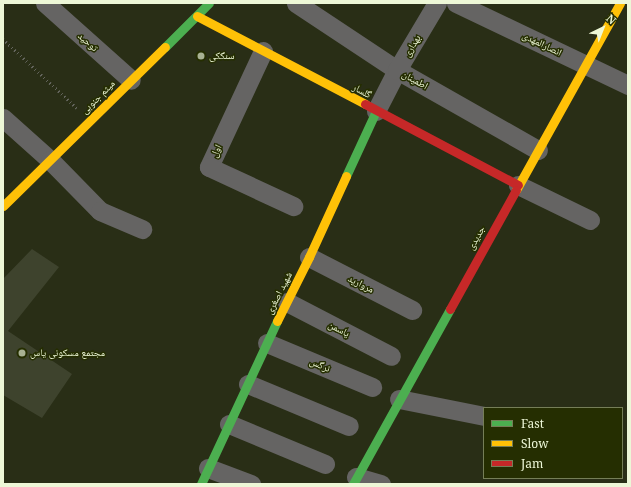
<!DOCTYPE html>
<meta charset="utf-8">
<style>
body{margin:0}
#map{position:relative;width:631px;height:487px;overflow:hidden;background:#292e16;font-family:"Noto Serif","Noto Naskh Arabic",serif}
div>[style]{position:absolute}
.building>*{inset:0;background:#3e432d}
.path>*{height:2.5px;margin-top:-1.25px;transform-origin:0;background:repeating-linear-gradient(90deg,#64655d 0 1px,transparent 0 4px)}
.street>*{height:19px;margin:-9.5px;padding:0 9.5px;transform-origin:9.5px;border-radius:9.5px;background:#656463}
.fast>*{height:9px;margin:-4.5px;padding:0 4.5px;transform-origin:4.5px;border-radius:4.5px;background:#4caf50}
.slow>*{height:9px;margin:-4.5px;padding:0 4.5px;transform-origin:4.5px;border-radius:4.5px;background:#ffc107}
.jam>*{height:9px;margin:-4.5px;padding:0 4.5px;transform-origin:4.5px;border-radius:4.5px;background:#c62828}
.dots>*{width:11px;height:11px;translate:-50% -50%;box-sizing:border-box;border:2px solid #252e01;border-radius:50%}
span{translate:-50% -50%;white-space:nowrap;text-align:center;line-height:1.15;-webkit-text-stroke:3px #252e01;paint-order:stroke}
.street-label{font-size:10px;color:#edf7d7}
.poi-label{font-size:10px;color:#edf7d7}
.left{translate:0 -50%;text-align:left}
.frame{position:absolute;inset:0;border:4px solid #edf7d7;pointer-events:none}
.legend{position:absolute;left:483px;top:407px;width:140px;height:72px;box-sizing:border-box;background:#252e01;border:1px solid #757e57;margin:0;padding:5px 7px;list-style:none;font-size:12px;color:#edf7d7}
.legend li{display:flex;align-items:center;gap:8px;height:20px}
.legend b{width:20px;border:1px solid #757e57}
.north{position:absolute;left:583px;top:8px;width:40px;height:40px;-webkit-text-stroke:3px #252e01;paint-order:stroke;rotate:43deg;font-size:11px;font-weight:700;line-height:16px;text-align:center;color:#edf7d7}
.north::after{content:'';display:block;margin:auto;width:14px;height:18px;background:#edf7d7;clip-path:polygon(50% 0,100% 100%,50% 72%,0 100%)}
</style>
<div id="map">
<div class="building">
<i style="clip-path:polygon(32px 249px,59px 267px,8px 331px,72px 374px,42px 418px,3px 395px,3px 279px)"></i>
</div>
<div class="path">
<i style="left:3px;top:39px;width:101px;rotate:43deg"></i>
</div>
<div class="street">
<i style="left:45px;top:3px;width:115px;rotate:41.8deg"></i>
<i style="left:296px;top:3px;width:121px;rotate:33.6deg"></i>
<i style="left:397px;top:70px;width:162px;rotate:29.6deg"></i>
<i style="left:456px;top:3px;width:191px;rotate:25.5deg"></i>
<i style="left:263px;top:51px;width:128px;rotate:115deg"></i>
<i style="left:209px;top:167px;width:93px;rotate:24.9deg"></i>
<i style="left:376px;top:111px;width:46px;rotate:-62.9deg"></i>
<i style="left:397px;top:70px;width:78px;rotate:-59.2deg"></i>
<i style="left:3px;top:118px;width:63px;rotate:41.8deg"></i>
<i style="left:50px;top:160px;width:71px;rotate:45.6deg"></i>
<i style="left:100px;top:211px;width:46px;rotate:23.2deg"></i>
<i style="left:518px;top:185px;width:80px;rotate:25.9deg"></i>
<i style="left:309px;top:257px;width:116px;rotate:27.2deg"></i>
<i style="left:287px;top:302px;width:117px;rotate:27.4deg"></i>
<i style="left:267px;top:343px;width:114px;rotate:22.7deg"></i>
<i style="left:248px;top:384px;width:109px;rotate:22.6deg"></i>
<i style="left:399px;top:399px;width:87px;rotate:11.3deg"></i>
<i style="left:229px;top:424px;width:104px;rotate:22.6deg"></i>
<i style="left:208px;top:468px;width:46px;rotate:20.4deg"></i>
<i style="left:356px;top:477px;width:26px;rotate:16deg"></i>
</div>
<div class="fast">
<i style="left:165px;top:47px;width:62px;rotate:-45deg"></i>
<i style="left:346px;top:176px;width:72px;rotate:-65.2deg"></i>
<i style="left:201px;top:484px;width:180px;rotate:-65deg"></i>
<i style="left:353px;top:484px;width:200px;rotate:-61deg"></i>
</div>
<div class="slow">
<i style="left:197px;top:16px;width:190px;rotate:27.6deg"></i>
<i style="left:516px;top:190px;width:214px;rotate:-60.9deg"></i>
<i style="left:3px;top:206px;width:227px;rotate:-44.5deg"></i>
<i style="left:277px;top:321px;width:72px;rotate:-63.4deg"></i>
<i style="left:309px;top:257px;width:89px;rotate:-65.4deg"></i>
</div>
<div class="jam">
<i style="left:365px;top:104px;width:173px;rotate:27.9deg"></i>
<i style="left:450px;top:309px;width:136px;rotate:-61deg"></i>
</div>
<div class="dots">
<i style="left:201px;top:56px;background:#a8b193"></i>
<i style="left:22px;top:353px;background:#a8b193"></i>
</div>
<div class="street-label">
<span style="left:88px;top:42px;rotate:42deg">توحید</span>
<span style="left:542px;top:44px;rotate:26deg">انصارالمهدی</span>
<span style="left:412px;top:46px;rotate:-59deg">بهداری</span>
<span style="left:415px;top:80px;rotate:29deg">اطمینان</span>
<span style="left:362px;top:91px;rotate:28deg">گلسار</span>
<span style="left:98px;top:97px;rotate:-45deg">میثم جنوبی</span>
<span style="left:216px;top:151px;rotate:-65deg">اول</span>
<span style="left:476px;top:238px;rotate:-61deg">جدیدی</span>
<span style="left:361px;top:284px;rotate:27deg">مروارید</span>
<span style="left:279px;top:293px;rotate:-63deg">شهید اصغری</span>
<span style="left:339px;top:329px;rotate:27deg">یاسمن</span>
<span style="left:320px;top:365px;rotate:23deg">نرگس</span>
</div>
<div class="poi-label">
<span class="left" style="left:209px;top:56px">سنگکی</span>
<span class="left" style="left:30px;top:353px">مجتمع مسکونی یاس</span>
</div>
<div class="frame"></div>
<ul class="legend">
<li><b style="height:5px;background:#4caf50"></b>Fast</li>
<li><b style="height:5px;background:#ffc107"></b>Slow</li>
<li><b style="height:5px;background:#c62828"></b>Jam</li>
</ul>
<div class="north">N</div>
</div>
